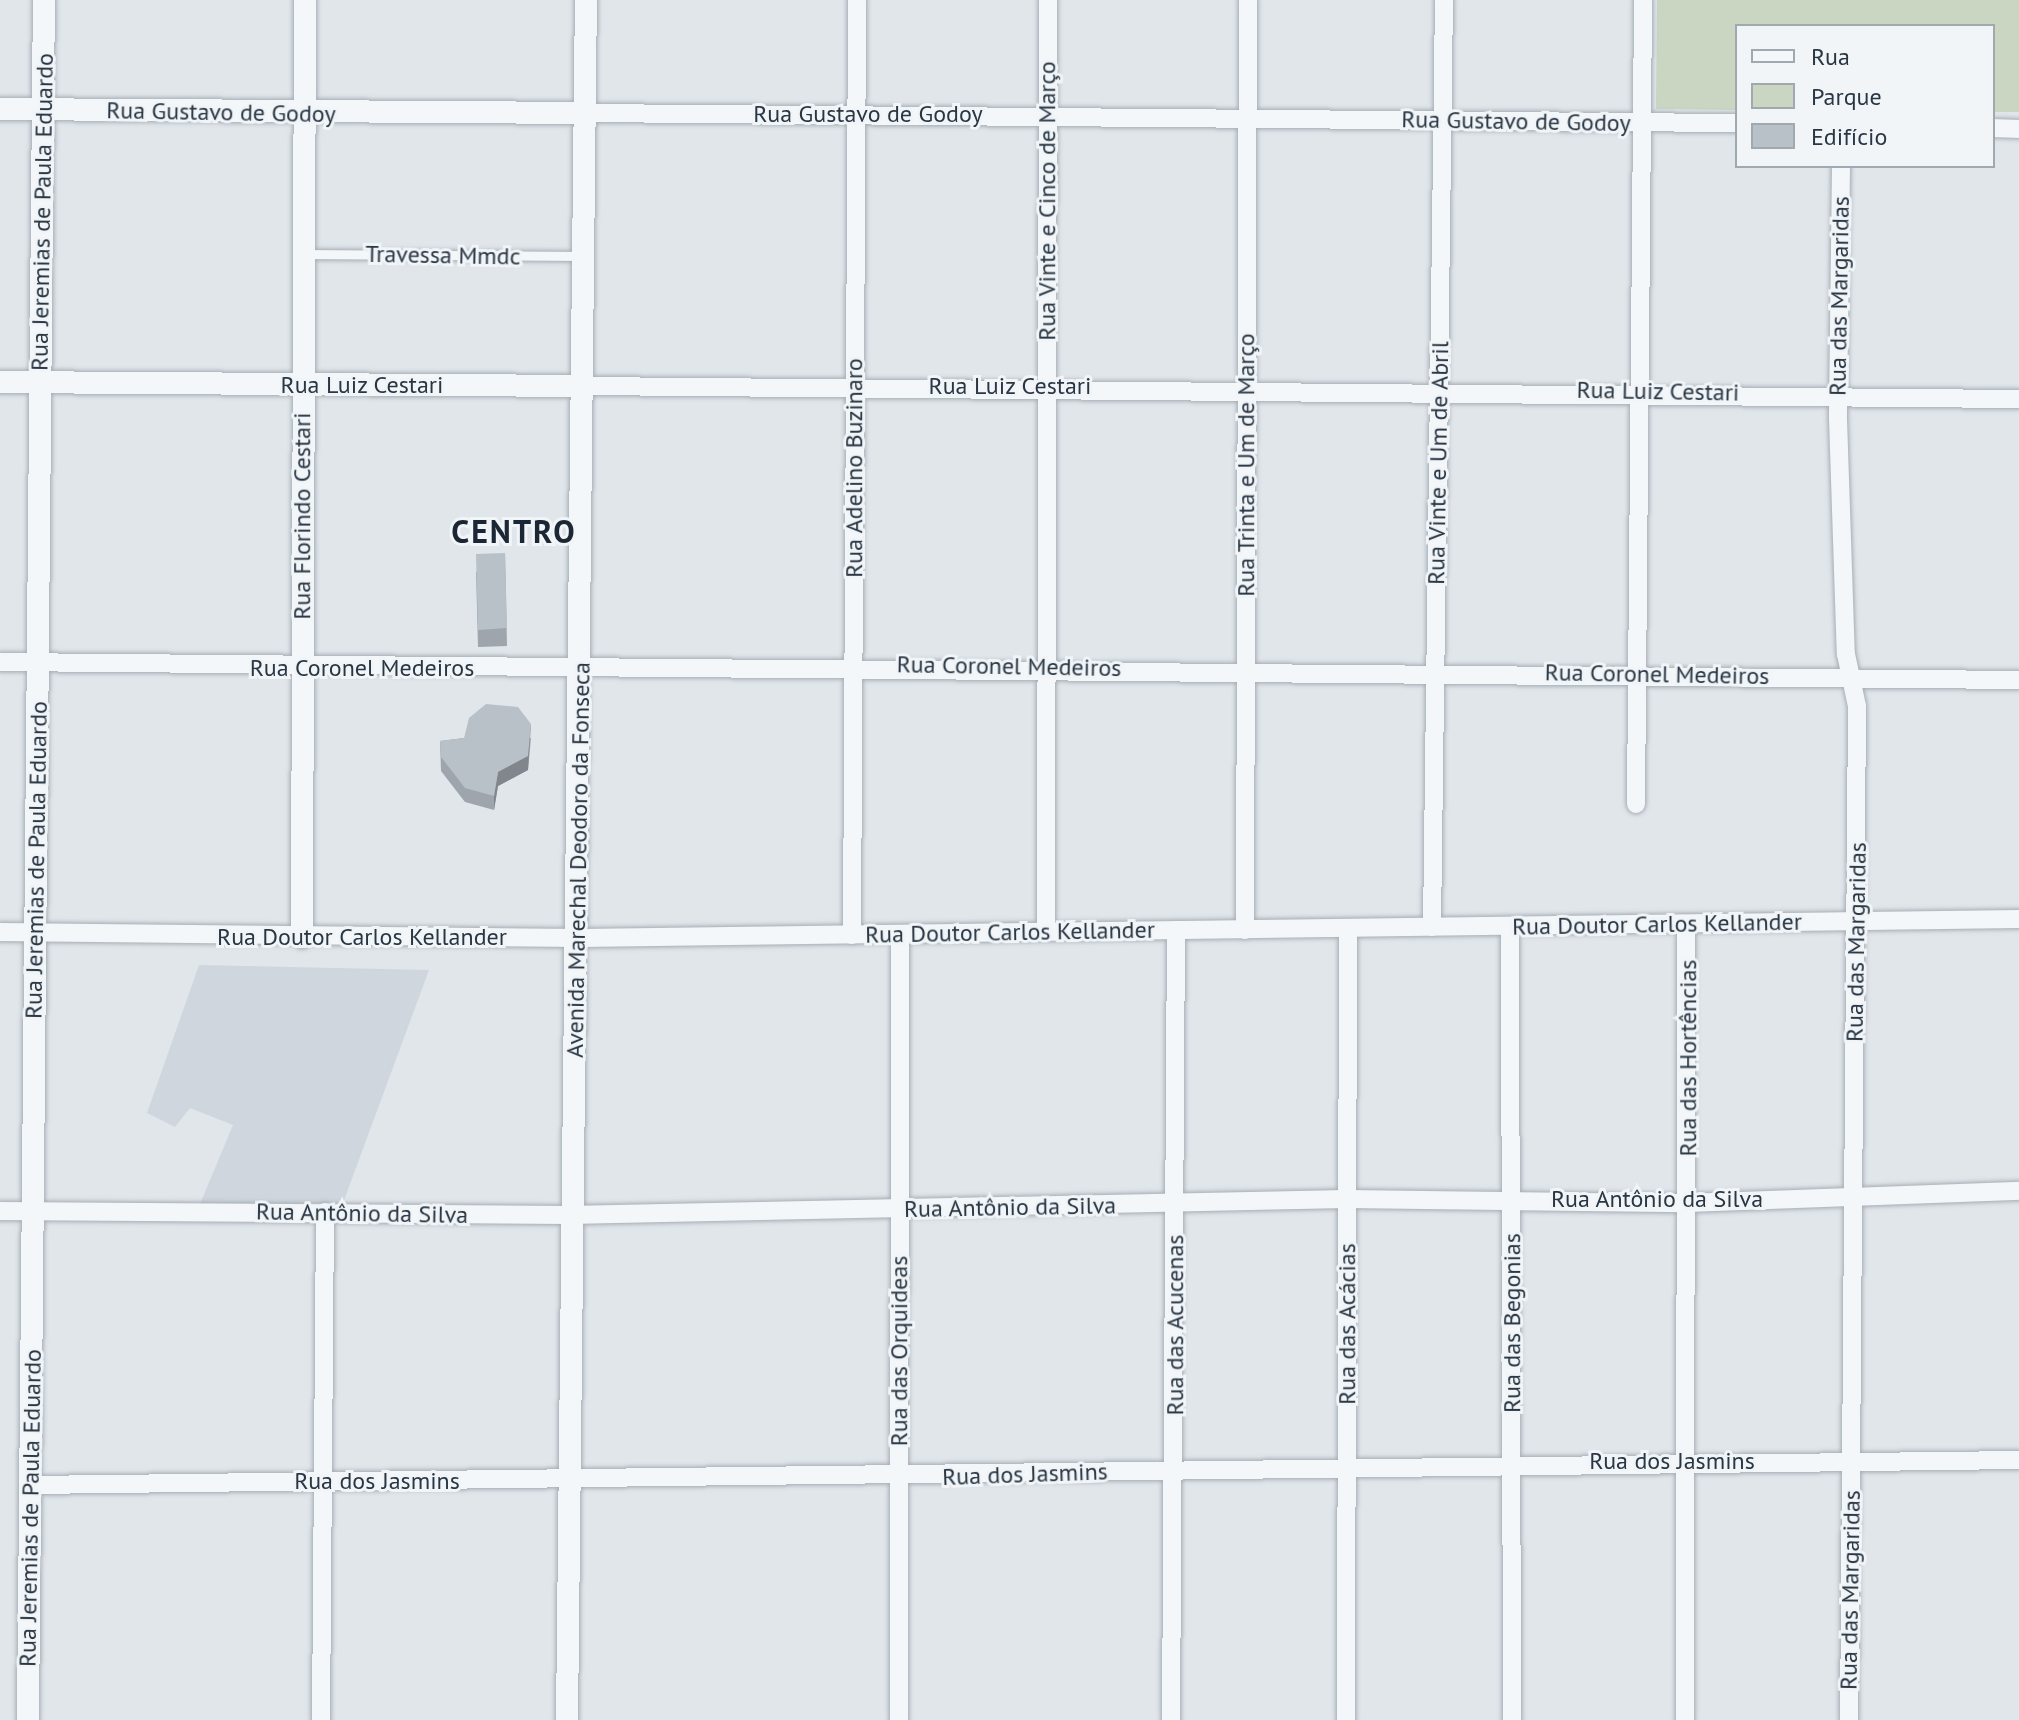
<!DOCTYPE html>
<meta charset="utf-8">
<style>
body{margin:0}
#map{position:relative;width:2019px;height:1720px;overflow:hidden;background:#e1e6eb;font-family:"PT Sans",sans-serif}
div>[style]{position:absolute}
.built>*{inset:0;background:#cfd6dd}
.green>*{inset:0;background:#cad5c2}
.roads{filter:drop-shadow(0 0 2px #a6aeb5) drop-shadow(0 0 2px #a6aeb5)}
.service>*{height:9px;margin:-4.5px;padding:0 4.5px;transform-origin:4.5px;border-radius:4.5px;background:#f4f7f9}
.minor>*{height:18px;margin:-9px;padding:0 9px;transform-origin:9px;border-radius:9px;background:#f4f7f9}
.tertiary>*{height:22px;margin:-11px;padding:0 11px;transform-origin:11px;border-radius:11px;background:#f4f7f9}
.wall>*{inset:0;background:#9ea5ac}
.shaded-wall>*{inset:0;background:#81868c}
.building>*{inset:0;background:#b8c0c8}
span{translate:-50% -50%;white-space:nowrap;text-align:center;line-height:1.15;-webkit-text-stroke:6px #f1f5f8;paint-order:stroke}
.street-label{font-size:24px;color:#293643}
.district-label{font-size:32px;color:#1b2734;font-weight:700;letter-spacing:2px}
.legend{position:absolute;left:1735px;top:24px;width:260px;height:144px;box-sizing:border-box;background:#f1f5f8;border:2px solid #a1a9b0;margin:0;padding:10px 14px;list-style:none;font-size:24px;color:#293643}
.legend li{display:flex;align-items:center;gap:16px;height:40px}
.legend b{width:40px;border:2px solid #a1a9b0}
</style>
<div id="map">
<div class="built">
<i style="clip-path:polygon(199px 965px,429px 970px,343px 1203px,200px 1204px,233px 1125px,190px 1108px,175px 1127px,147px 1113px)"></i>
</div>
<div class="green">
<i style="clip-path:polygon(1657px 0,2019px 0,2019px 112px,1993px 112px,1993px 26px,1737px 26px,1737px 110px,1656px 109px)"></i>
</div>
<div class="roads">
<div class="service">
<i style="left:305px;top:254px;width:277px;rotate:0.4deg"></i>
</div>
<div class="minor">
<i style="left:585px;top:113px;width:1152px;rotate:0.5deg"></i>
<i style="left:1993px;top:128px;width:26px;rotate:2deg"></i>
<i style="left:1841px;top:166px;width:253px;rotate:90.7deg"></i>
<i style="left:1838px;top:419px;width:235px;rotate:88.1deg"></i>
<i style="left:1846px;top:654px;width:53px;rotate:78.1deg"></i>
<i style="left:1857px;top:706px;width:1014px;rotate:90.45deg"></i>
<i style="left:584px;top:386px;width:1435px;rotate:0.52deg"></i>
<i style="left:0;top:662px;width:2019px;rotate:0.51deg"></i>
<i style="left:1636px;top:804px;width:804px;rotate:-89.5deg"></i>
<i style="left:1432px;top:927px;width:927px;rotate:-89.26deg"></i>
<i style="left:1510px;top:927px;width:793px;rotate:89.86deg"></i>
<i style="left:1245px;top:930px;width:930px;rotate:-89.82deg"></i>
<i style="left:1046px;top:931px;width:931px;rotate:-89.88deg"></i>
<i style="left:0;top:932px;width:580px;rotate:0.59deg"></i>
<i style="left:580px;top:938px;width:1439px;rotate:-0.76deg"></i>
<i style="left:852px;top:935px;width:935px;rotate:-89.69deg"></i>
<i style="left:0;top:1211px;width:568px;rotate:0.4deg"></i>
<i style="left:568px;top:1215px;width:778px;rotate:-1.18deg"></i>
<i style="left:1346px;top:1199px;width:343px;rotate:0.7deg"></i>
<i style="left:1689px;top:1203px;width:330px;rotate:-2.1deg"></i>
<i style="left:30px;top:1485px;width:1989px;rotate:-0.72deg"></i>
<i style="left:321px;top:1720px;width:508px;rotate:-89.55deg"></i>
<i style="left:899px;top:1720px;width:786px;rotate:-89.93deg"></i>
<i style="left:1171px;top:1720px;width:790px;rotate:-89.64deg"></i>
<i style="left:1346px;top:1720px;width:792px;rotate:-89.86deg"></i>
<i style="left:1685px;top:1720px;width:796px;rotate:-89.93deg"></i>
</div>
<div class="tertiary">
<i style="left:0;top:109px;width:585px;rotate:0.39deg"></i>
<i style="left:0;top:382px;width:584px;rotate:0.39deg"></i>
<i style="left:302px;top:937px;width:937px;rotate:-89.82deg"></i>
<i style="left:28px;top:1720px;width:1720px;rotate:-89.47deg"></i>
<i style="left:567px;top:1720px;width:1720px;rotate:-89.37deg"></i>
</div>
</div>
<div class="wall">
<i style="clip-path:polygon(505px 553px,507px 646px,478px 647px,476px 572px)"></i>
<i style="clip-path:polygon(464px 738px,531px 738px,528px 770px,498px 786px,494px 810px,465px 802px,441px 771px,440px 741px)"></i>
</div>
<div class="shaded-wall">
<i style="clip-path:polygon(531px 724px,528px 770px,498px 786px,494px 810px,494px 796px,498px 772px)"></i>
</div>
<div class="building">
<i style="clip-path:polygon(505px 553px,507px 628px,478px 630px,476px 554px)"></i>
<i style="clip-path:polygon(486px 704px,518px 707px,531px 724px,528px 756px,498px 772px,494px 796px,465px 788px,441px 757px,440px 741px,464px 738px,469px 718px)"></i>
</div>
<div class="street-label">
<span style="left:221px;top:112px;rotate:1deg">Rua Gustavo de Godoy</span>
<span style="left:868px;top:114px">Rua Gustavo de Godoy</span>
<span style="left:1516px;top:121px;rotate:1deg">Rua Gustavo de Godoy</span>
<span style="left:1047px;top:201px;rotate:-90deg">Rua Vinte e Cinco de Março</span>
<span style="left:42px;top:212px;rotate:-89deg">Rua Jeremias de Paula Eduardo</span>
<span style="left:443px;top:255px;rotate:1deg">Travessa Mmdc</span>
<span style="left:1839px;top:296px;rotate:-89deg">Rua das Margaridas</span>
<span style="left:362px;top:385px">Rua Luiz Cestari</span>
<span style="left:1010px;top:386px">Rua Luiz Cestari</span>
<span style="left:1658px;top:391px;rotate:1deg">Rua Luiz Cestari</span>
<span style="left:1438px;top:463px;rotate:-89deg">Rua Vinte e Um de Abril</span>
<span style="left:1246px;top:465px;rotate:-90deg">Rua Trinta e Um de Março</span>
<span style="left:854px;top:468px;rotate:-90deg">Rua Adelino Buzinaro</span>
<span style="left:302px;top:516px;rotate:-90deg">Rua Florindo Cestari</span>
<span style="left:1009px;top:666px;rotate:1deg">Rua Coronel Medeiros</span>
<span style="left:362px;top:668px">Rua Coronel Medeiros</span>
<span style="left:1657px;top:674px;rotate:1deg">Rua Coronel Medeiros</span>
<span style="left:36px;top:860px;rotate:-89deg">Rua Jeremias de Paula Eduardo</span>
<span style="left:578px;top:860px;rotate:-89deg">Avenida Marechal Deodoro da Fonseca</span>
<span style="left:1657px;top:924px;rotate:-1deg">Rua Doutor Carlos Kellander</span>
<span style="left:1010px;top:932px;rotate:-1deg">Rua Doutor Carlos Kellander</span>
<span style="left:362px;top:937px">Rua Doutor Carlos Kellander</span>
<span style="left:1856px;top:942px;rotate:-89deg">Rua das Margaridas</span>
<span style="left:1688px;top:1058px;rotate:-90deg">Rua das Hortências</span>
<span style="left:1657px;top:1199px">Rua Antônio da Silva</span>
<span style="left:1010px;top:1207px;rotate:-1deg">Rua Antônio da Silva</span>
<span style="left:362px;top:1213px;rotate:1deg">Rua Antônio da Silva</span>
<span style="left:1512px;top:1323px;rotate:-90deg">Rua das Begonias</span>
<span style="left:1347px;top:1324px;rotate:-90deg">Rua das Acácias</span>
<span style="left:1175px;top:1325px;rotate:-90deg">Rua das Acucenas</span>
<span style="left:899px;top:1351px;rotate:-90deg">Rua das Orquideas</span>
<span style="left:1672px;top:1461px">Rua dos Jasmins</span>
<span style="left:1025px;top:1474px;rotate:-2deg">Rua dos Jasmins</span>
<span style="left:377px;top:1481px">Rua dos Jasmins</span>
<span style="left:30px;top:1508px;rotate:-89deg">Rua Jeremias de Paula Eduardo</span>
<span style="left:1850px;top:1590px;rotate:-89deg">Rua das Margaridas</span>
</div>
<div class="district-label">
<span style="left:514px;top:531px">CENTRO</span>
</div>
<ul class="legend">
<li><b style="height:10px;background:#f4f7f9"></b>Rua</li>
<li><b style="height:22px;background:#cad5c2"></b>Parque</li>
<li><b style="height:22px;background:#b8c0c8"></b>Edifício</li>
</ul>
</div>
